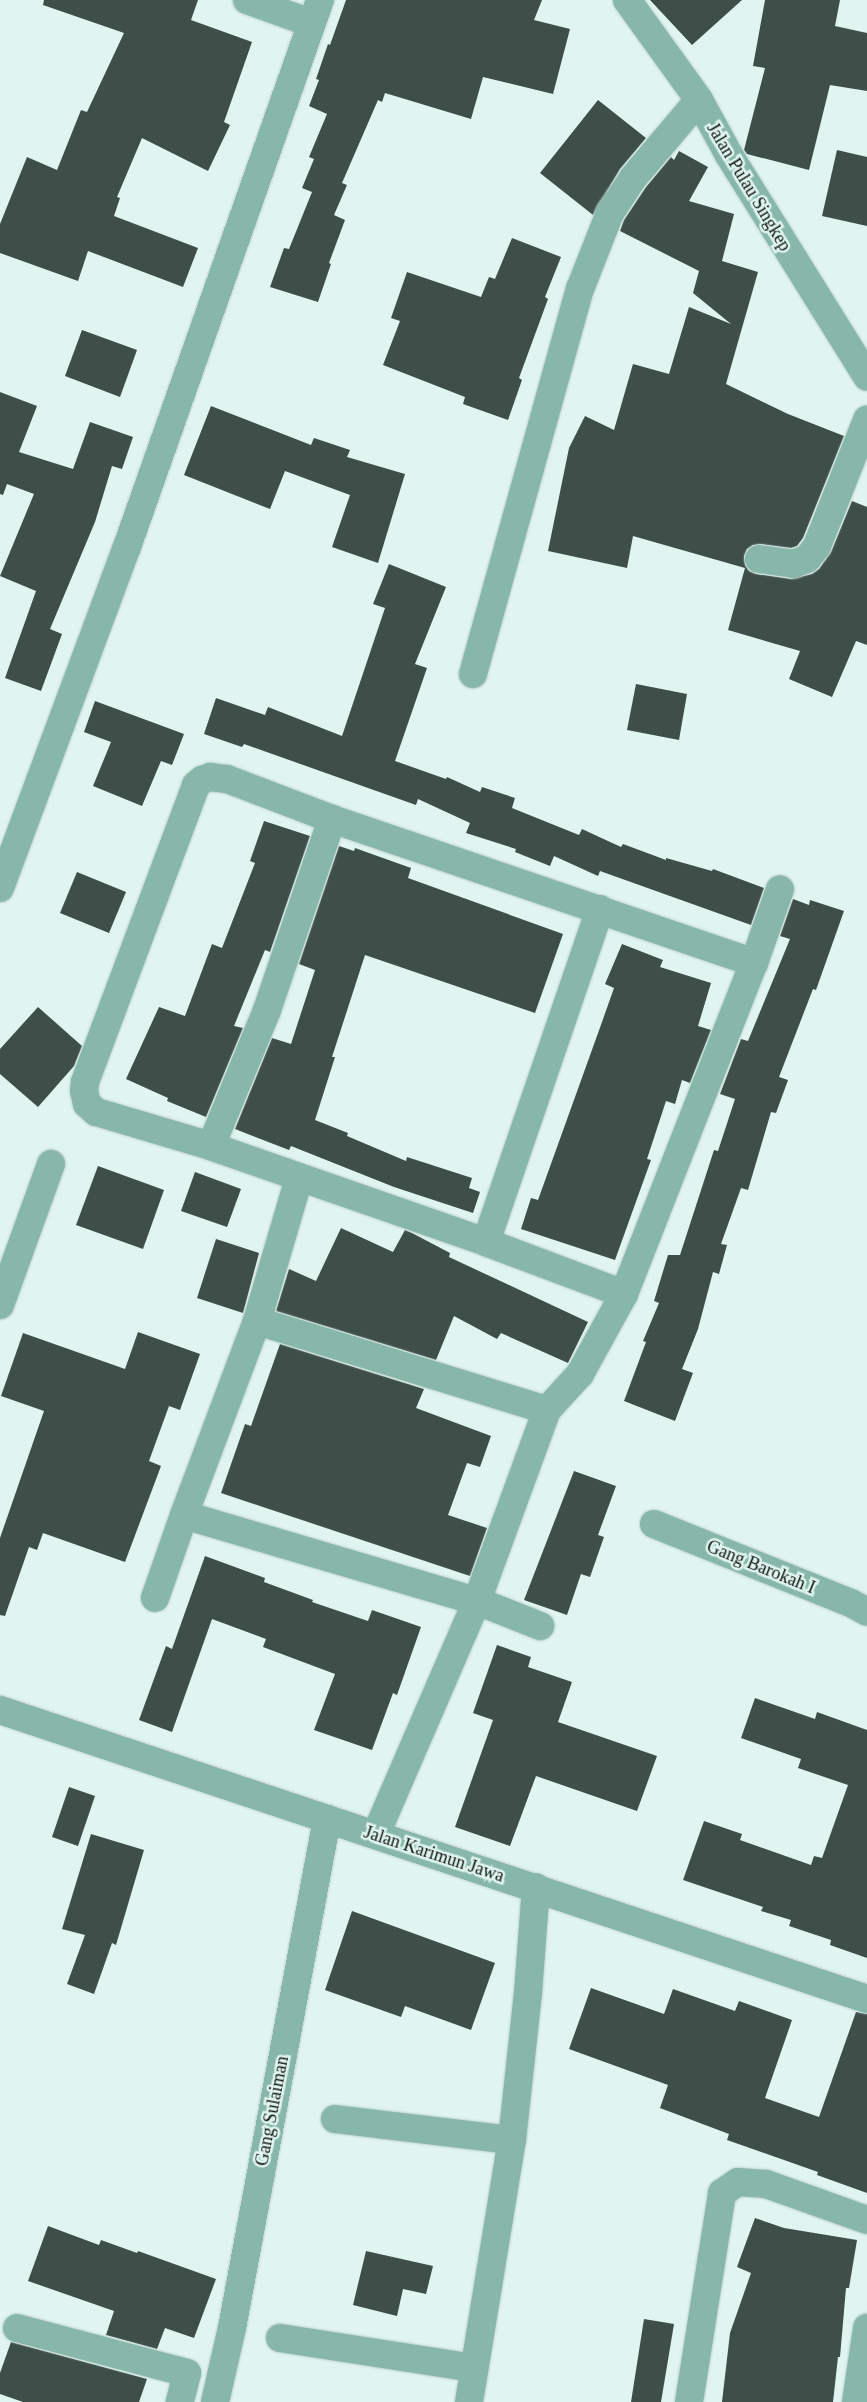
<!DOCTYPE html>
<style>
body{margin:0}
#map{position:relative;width:867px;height:2402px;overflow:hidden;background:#e0f5ef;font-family:"Times New Roman",serif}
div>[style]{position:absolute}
.building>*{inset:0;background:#3e4f4a}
.roads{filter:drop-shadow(0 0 1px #bed1cc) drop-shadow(0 0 1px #bed1cc)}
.minor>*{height:28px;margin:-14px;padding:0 14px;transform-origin:14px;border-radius:14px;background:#87b7a9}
.tertiary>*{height:28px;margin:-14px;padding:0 14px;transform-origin:14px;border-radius:14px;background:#87b7a9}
span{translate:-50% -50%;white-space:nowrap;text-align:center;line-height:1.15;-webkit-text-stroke:5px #e0f5ef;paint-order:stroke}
.street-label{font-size:18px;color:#0d1412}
</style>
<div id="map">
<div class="building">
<i style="clip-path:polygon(44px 0,198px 0,191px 20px,252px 42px,224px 122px,230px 125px,208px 171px,142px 138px,117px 197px,120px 198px,114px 216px,198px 248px,183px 287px,88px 251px,78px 281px,0 253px,0 224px,27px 157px,57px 170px,81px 110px,87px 112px,124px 33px,43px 5px)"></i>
<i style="clip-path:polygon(346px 0,542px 0,534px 20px,570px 29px,553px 94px,483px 77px,471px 119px,385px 93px,382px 102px,378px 100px,342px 183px,347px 185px,334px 215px,345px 220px,329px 263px,331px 264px,318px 302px,270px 287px,284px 248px,289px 249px,312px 192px,302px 188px,314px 159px,309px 157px,327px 114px,309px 106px,319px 80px,316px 79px,328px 44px,330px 45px)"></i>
<i style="clip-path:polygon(650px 0,742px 0,692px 45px)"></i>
<i style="clip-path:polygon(765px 0,840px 0,835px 26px,867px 33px,867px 91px,830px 85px,809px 170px,747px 154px,744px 150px,765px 68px,753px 66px)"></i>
<i style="clip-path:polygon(598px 100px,646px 138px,620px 169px,593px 215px,540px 173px)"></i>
<i style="clip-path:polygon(837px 150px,867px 157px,867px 226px,822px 216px)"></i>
<i style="clip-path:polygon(679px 151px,708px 167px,689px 201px,734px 214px,722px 261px,758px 272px,726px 384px,788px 414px,844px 436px,803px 538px,797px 546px,791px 548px,761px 544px,753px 545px,747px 549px,744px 556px,745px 565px,749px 571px,756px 574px,791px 579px,812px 574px,819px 569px,831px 552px,852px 501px,867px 507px,867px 645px,856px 641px,832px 697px,789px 679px,800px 651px,728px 630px,745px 568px,633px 536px,627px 568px,548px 551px,569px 448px,585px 416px,614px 430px,633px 364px,669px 374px,689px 307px,731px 324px,693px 293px,699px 271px,620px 231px,624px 220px,646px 187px,671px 157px,674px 160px)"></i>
<i style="clip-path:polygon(512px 238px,561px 257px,545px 297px,548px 299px,519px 378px,522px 380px,508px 420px,463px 404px,465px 397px,383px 365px,400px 321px,391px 318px,407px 272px,481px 297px,489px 277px,495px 279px)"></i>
<i style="clip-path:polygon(82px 330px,137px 350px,120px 397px,65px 376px)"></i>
<i style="clip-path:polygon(0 392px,37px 406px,19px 452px,73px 469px,90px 422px,133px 437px,122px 469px,112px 466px,95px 522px,50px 629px,62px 634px,41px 691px,5px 678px,36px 591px,0 576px,34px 494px,7px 484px,3px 495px,0 494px)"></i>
<i style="clip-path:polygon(211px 406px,311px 445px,314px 438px,350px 450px,347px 457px,405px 474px,378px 563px,332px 547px,350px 495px,285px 471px,270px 509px,184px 475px)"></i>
<i style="clip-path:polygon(389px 564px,446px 587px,415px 664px,427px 668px,395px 761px,446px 779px,447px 777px,480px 792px,482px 787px,515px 798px,512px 808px,579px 835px,582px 829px,621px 847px,623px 844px,666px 860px,666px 858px,712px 871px,713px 869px,764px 888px,751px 925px,600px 871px,598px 876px,554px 856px,550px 866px,515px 852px,516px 849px,466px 833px,470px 823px,418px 799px,416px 805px,244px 744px,242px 747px,204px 734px,216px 698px,265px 715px,268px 707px,342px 736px,385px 608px,373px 604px)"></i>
<i style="clip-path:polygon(636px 684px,687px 694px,679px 740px,627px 730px)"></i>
<i style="clip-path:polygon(95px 701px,184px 734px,172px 765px,161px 761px,142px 806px,93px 786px,111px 742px,84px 732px)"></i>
<i style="clip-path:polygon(264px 821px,310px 836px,270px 952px,265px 950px,234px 1026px,243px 1028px,206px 1117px,167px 1101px,168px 1098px,126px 1079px,159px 1007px,185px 1016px,212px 944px,222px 948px,255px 863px,250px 861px)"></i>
<i style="clip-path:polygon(339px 846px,354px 851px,355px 848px,411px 868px,408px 878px,563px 934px,535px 1013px,365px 955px,332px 1057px,335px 1057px,315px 1120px,348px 1133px,347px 1136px,406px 1161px,407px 1157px,472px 1178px,469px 1188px,480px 1192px,473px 1213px,394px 1187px,291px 1146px,289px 1150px,235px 1129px,272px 1038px,291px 1044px,315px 970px,299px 964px)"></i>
<i style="clip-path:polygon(77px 872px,126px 892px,109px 933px,60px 913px)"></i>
<i style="clip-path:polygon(793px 899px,809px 905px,810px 900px,844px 911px,816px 990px,813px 989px,779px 1077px,788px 1080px,776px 1113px,771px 1112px,748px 1190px,741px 1188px,721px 1244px,727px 1245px,719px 1274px,713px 1272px,698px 1329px,682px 1369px,693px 1373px,675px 1421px,624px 1401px,646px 1342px,643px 1341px,659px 1303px,654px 1301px,668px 1255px,680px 1255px,714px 1150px,718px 1151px,735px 1099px,720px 1094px,741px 1039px,748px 1041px,790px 939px,780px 936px)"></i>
<i style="clip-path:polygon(622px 944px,663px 960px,660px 967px,711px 983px,698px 1026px,711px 1030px,690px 1083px,682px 1080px,675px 1104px,666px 1101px,647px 1159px,651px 1160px,615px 1260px,521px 1229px,531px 1198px,538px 1200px,602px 1022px,614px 988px,605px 984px)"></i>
<i style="clip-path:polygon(38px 1007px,82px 1046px,74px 1066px,38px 1107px,0 1074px,0 1049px)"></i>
<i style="clip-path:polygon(98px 1166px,164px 1190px,143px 1249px,76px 1225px)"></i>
<i style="clip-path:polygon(195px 1172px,241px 1189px,227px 1227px,181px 1211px)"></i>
<i style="clip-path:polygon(341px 1228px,393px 1252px,405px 1230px,412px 1233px,450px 1253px,449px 1257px,588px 1322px,568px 1363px,501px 1333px,497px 1339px,454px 1316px,436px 1360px,276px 1311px,289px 1269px,316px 1281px)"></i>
<i style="clip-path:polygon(216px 1239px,259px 1253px,243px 1313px,197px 1298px)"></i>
<i style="clip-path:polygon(138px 1332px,200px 1354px,180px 1410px,169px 1406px,149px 1461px,161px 1466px,125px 1562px,43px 1533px,37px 1550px,29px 1547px,5px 1616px,0 1615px,0 1538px,44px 1411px,1px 1396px,23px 1333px,125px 1369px)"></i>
<i style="clip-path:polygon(280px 1344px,424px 1389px,416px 1408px,491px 1436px,480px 1467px,467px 1463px,448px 1515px,487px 1528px,470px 1576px,221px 1493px,245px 1424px,251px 1426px)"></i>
<i style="clip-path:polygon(574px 1471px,616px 1486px,598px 1535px,604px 1537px,590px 1577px,581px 1574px,567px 1615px,524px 1600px)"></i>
<i style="clip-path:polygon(205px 1556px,265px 1578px,264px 1582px,313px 1600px,312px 1602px,368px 1621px,372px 1610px,421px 1627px,397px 1695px,393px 1693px,372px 1750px,314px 1730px,335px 1674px,263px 1647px,266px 1639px,212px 1619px,172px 1732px,139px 1720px,166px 1646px,172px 1649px)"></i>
<i style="clip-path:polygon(497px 1645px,531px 1657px,528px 1667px,572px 1682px,558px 1722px,657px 1756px,637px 1811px,536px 1776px,510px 1846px,455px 1827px,493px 1720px,473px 1713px)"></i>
<i style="clip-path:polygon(755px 1698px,815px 1719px,817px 1712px,867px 1730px,867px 1958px,830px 1945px,831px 1940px,789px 1926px,791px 1920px,761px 1911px,763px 1907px,683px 1880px,704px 1821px,742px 1834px,740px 1840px,811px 1865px,814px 1856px,822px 1858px,848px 1785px,798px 1768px,801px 1759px,741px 1738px)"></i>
<i style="clip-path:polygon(69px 1787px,95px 1796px,78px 1846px,52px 1837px)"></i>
<i style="clip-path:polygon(91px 1834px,144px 1850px,116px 1945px,112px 1943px,94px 1994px,67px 1984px,85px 1935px,62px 1929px)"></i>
<i style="clip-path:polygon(352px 1911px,495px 1963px,471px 2030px,405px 2006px,401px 2017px,325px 1990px)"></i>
<i style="clip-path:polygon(591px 1988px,664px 2014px,673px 1989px,735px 2011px,739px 2001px,792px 2020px,765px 2098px,819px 2117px,856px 2012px,867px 2014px,867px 2193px,817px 2175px,818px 2172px,727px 2140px,729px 2134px,660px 2108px,668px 2085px,569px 2049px)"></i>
<i style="clip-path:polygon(755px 2218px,784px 2228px,857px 2240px,849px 2288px,846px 2288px,840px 2357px,838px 2357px,833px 2402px,722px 2402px,730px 2333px,751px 2273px,737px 2267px)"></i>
<i style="clip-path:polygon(48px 2226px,99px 2245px,101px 2240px,137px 2253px,138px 2251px,216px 2279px,194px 2338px,165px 2328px,157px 2349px,106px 2335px,114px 2311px,28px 2281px)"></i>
<i style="clip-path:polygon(366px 2251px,433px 2266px,426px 2294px,403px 2289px,397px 2316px,353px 2305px)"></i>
<i style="clip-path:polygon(644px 2319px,674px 2324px,661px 2402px,631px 2402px)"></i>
<i style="clip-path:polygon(11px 2342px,147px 2379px,139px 2402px,23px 2402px,0 2394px,0 2373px)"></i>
</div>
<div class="roads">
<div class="minor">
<i style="left:247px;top:0;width:68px;rotate:19.8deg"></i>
<i style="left:759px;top:559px;width:34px;rotate:8deg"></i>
<i style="left:793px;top:564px;width:15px;rotate:-20deg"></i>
<i style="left:807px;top:559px;width:16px;rotate:-52deg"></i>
<i style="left:817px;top:546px;width:136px;rotate:-68.4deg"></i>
<i style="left:473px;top:674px;width:400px;rotate:-74.5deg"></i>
<i style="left:580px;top:289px;width:82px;rotate:-68.5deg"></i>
<i style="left:610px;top:213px;width:42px;rotate:-56.7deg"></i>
<i style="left:633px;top:178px;width:102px;rotate:-49.8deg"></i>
<i style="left:0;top:888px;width:364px;rotate:-69.6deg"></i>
<i style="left:127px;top:547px;width:580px;rotate:-70.57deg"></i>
<i style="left:211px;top:1146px;width:147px;rotate:-67.6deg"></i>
<i style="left:267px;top:1010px;width:202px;rotate:-71.2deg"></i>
<i style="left:486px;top:1242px;width:352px;rotate:-71.1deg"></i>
<i style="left:624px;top:1294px;width:147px;rotate:-159.4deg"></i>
<i style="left:486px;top:1242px;width:291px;rotate:-160.8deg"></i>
<i style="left:211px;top:1146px;width:120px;rotate:-163.5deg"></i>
<i style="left:96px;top:1112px;width:12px;rotate:-138deg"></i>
<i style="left:87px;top:1104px;width:13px;rotate:-103deg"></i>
<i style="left:84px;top:1091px;width:9px;rotate:-84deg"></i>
<i style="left:85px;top:1082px;width:317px;rotate:-69.5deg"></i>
<i style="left:196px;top:785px;width:8px;rotate:-40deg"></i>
<i style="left:202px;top:780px;width:9px;rotate:-21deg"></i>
<i style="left:210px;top:777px;width:17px;rotate:7deg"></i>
<i style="left:227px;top:779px;width:112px;rotate:20.9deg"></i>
<i style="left:332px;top:819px;width:446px;rotate:18.8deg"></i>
<i style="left:0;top:1305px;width:150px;rotate:-70.1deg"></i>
<i style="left:257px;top:1321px;width:303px;rotate:17.1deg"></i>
<i style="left:184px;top:1515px;width:305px;rotate:16.4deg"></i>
<i style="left:477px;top:1601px;width:68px;rotate:21.6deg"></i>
<i style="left:654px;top:1524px;width:212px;rotate:21.9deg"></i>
<i style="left:851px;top:1603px;width:18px;rotate:29deg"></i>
<i style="left:155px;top:1598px;width:88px;rotate:-70.7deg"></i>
<i style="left:184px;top:1515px;width:207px;rotate:-69.4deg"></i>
<i style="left:257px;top:1321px;width:149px;rotate:-73.6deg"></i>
<i style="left:376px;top:1834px;width:254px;rotate:-66.6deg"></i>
<i style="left:477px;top:1601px;width:203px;rotate:-69.9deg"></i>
<i style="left:547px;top:1410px;width:49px;rotate:-47.5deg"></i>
<i style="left:580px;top:1374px;width:91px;rotate:-61.2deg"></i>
<i style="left:624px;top:1294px;width:356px;rotate:-68.6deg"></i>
<i style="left:754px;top:963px;width:78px;rotate:-70.6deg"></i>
<i style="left:335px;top:2119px;width:178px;rotate:6.8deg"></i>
<i style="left:17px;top:2328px;width:176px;rotate:14.8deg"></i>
<i style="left:187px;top:2373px;width:30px;rotate:104deg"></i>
<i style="left:280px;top:2338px;width:196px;rotate:8.8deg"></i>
<i style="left:215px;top:2402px;width:76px;rotate:-77.1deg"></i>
<i style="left:232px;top:2328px;width:518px;rotate:-79.43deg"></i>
<i style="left:469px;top:2402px;width:266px;rotate:-80.7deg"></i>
<i style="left:512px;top:2140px;width:148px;rotate:-83.8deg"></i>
<i style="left:528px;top:1993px;width:106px;rotate:-85.7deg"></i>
<i style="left:689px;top:2402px;width:212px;rotate:-81deg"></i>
<i style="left:722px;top:2193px;width:19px;rotate:-35deg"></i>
<i style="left:738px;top:2182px;width:28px;rotate:4deg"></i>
<i style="left:766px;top:2184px;width:107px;rotate:19.6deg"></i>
<i style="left:856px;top:2402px;width:75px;rotate:-81.5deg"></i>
</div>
<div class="tertiary">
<i style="left:627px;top:0;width:123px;rotate:54.2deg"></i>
<i style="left:699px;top:100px;width:63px;rotate:61.4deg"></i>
<i style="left:729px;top:155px;width:261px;rotate:58.1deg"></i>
<i style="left:0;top:1710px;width:914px;rotate:18.43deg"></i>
</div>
</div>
<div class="street-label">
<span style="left:749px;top:187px;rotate:59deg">Jalan Pulau Singkep</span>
<span style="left:761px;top:1567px;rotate:22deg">Gang Barokah I</span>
<span style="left:434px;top:1854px;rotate:18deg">Jalan Karimun Jawa</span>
<span style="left:272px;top:2111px;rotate:-79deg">Gang Sulaiman</span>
</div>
</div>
